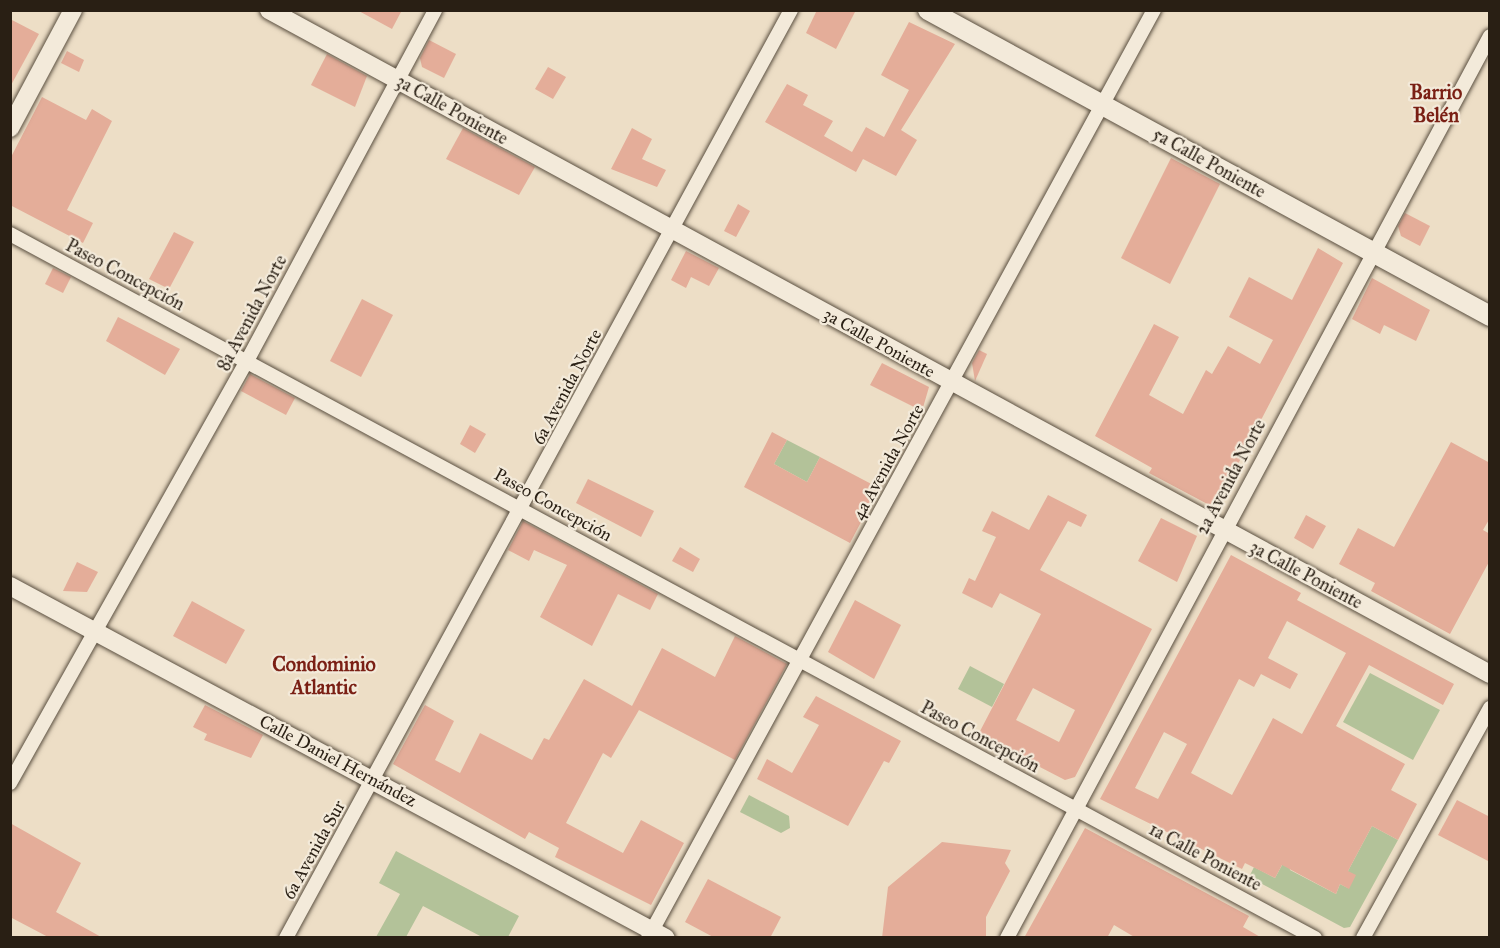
<!DOCTYPE html>
<meta charset="utf-8">
<style>
body{margin:0}
#map{position:relative;width:1500px;height:948px;overflow:hidden;background:#eddec6;font-family:"IM FELL Great Primer",serif}
div>[style]{position:absolute}
.green>*{inset:0;background:#b3c299}
.building>*{inset:0;background:#e4ad99}
.roads{filter:drop-shadow(0 0 2px #5a4f40) drop-shadow(0 0 2px #5a4f40)}
.minor>*{height:14px;margin:-7px;padding:0 7px;transform-origin:7px;border-radius:7px;background:#f3eada}
.tertiary>*{height:18px;margin:-9px;padding:0 9px;transform-origin:9px;border-radius:9px;background:#f3eada}
.secondary>*{height:20px;margin:-10px;padding:0 10px;transform-origin:10px;border-radius:10px;background:#f3eada}
span{translate:-50% -50%;white-space:nowrap;text-align:center;line-height:1.15;-webkit-text-stroke:4.5px #f3eada;paint-order:stroke}
.street-label{font-size:18px;color:#291f14}
.neighbourhood-label{font-size:20px;color:#7a1f14;font-weight:700}
.frame{position:absolute;inset:0;border:12px solid #291f14;pointer-events:none}
</style>
<div id="map">
<div class="green">
<i style="clip-path:polygon(787px 440px,820px 457px,807px 482px,774px 464px)"></i>
<i style="clip-path:polygon(970px 666px,1004px 684px,992px 707px,958px 689px)"></i>
<i style="clip-path:polygon(1370px 673px,1440px 710px,1413px 760px,1343px 722px)"></i>
<i style="clip-path:polygon(749px 795px,789px 816px,790px 828px,781px 833px,740px 812px)"></i>
<i style="clip-path:polygon(1372px 826px,1398px 840px,1350px 927px,1344px 928px,1249px 877px,1254px 867px,1275px 878px,1287px 856px,1290px 870px,1336px 894px,1340px 884px,1348px 888px,1348px 871px)"></i>
<i style="clip-path:polygon(396px 851px,519px 916px,508px 937px,482px 937px,423px 906px,406px 937px,376px 937px,400px 894px,379px 883px)"></i>
</div>
<div class="building">
<i style="clip-path:polygon(357px 10px,402px 10px,392px 29px)"></i>
<i style="clip-path:polygon(817px 10px,856px 10px,836px 49px,806px 33px)"></i>
<i style="clip-path:polygon(10px 19px,39px 34px,10px 87px)"></i>
<i style="clip-path:polygon(909px 22px,955px 44px,901px 130px,917px 140px,896px 176px,863px 159px,856px 172px,765px 122px,787px 84px,808px 95px,803px 105px,833px 121px,824px 136px,852px 152px,866px 127px,884px 137px,909px 90px,881px 75px)"></i>
<i style="clip-path:polygon(429px 40px,456px 54px,444px 78px,422px 67px,420px 58px)"></i>
<i style="clip-path:polygon(67px 51px,84px 60px,79px 72px,61px 63px)"></i>
<i style="clip-path:polygon(327px 54px,367px 76px,355px 107px,311px 85px)"></i>
<i style="clip-path:polygon(548px 67px,566px 77px,553px 99px,535px 89px)"></i>
<i style="clip-path:polygon(42px 97px,86px 120px,92px 109px,112px 121px,67px 210px,93px 223px,83px 243px,10px 205px,10px 159px)"></i>
<i style="clip-path:polygon(463px 128px,535px 167px,519px 195px,446px 159px)"></i>
<i style="clip-path:polygon(632px 128px,652px 139px,642px 159px,666px 170px,657px 187px,611px 169px)"></i>
<i style="clip-path:polygon(1171px 158px,1220px 184px,1170px 284px,1121px 258px)"></i>
<i style="clip-path:polygon(738px 204px,750px 211px,736px 237px,724px 231px)"></i>
<i style="clip-path:polygon(1405px 213px,1430px 226px,1420px 246px,1401px 236px,1398px 226px)"></i>
<i style="clip-path:polygon(174px 232px,194px 242px,169px 289px,149px 279px)"></i>
<i style="clip-path:polygon(1318px 248px,1343px 263px,1215px 508px,1149px 473px,1152px 468px,1095px 436px,1154px 324px,1179px 337px,1149px 395px,1183px 414px,1206px 370px,1212px 374px,1228px 346px,1260px 364px,1273px 340px,1229px 317px,1249px 277px,1292px 300px)"></i>
<i style="clip-path:polygon(686px 251px,719px 268px,709px 286px,691px 277px,686px 288px,671px 280px)"></i>
<i style="clip-path:polygon(53px 268px,71px 277px,63px 293px,45px 284px)"></i>
<i style="clip-path:polygon(1372px 278px,1430px 310px,1416px 341px,1384px 325px,1380px 334px,1352px 319px)"></i>
<i style="clip-path:polygon(362px 299px,393px 315px,361px 377px,330px 361px)"></i>
<i style="clip-path:polygon(118px 317px,180px 349px,165px 375px,106px 341px)"></i>
<i style="clip-path:polygon(979px 350px,987px 354px,975px 381px,972px 363px)"></i>
<i style="clip-path:polygon(882px 363px,929px 387px,922px 411px,870px 385px)"></i>
<i style="clip-path:polygon(250px 374px,295px 398px,286px 415px,241px 391px)"></i>
<i style="clip-path:polygon(470px 425px,486px 434px,475px 453px,460px 444px)"></i>
<i style="clip-path:polygon(772px 432px,787px 440px,774px 464px,807px 482px,820px 457px,879px 488px,850px 543px,744px 487px)"></i>
<i style="clip-path:polygon(1451px 442px,1490px 463px,1490px 518px,1483px 530px,1490px 534px,1490px 560px,1450px 634px,1371px 591px,1375px 583px,1339px 564px,1358px 528px,1394px 547px)"></i>
<i style="clip-path:polygon(588px 479px,654px 511px,641px 537px,576px 503px)"></i>
<i style="clip-path:polygon(evenodd,1048px 495px,1087px 515px,1081px 527px,1068px 521px,1040px 570px,1152px 629px,1075px 777px,1065px 780px,978px 735px,1041px 614px,1000px 593px,992px 608px,962px 593px,969px 578px,975px 581px,996px 537px,982px 531px,992px 511px,1029px 530px,1048px 495px,1033px 688px,1075px 710px,1059px 742px,1016px 720px,1033px 688px)"></i>
<i style="clip-path:polygon(1306px 515px,1326px 526px,1313px 549px,1294px 538px)"></i>
<i style="clip-path:polygon(1161px 518px,1197px 536px,1177px 582px,1138px 561px)"></i>
<i style="clip-path:polygon(523px 521px,658px 594px,650px 610px,618px 594px,592px 646px,540px 617px,567px 565px,534px 550px,529px 561px,508px 550px)"></i>
<i style="clip-path:polygon(680px 547px,700px 559px,693px 572px,672px 561px)"></i>
<i style="clip-path:polygon(evenodd,1231px 555px,1301px 593px,1297px 600px,1454px 684px,1443px 705px,1369px 665px,1336px 726px,1405px 764px,1391px 790px,1417px 804px,1398px 840px,1372px 826px,1348px 871px,1356px 875px,1349px 889px,1340px 884px,1336px 894px,1282px 865px,1275px 878px,1245px 863px,1242px 869px,1100px 799px,1231px 555px,1287px 621px,1346px 653px,1302px 734px,1273px 718px,1232px 795px,1191px 773px,1239px 679px,1254px 687px,1261px 674px,1290px 689px,1298px 674px,1268px 658px,1287px 621px,1231px 555px,1164px 732px,1187px 744px,1158px 799px,1135px 788px,1164px 732px)"></i>
<i style="clip-path:polygon(77px 562px,98px 572px,87px 592px,63px 591px)"></i>
<i style="clip-path:polygon(855px 600px,901px 625px,874px 679px,828px 652px)"></i>
<i style="clip-path:polygon(192px 601px,245px 630px,226px 664px,173px 636px)"></i>
<i style="clip-path:polygon(735px 636px,787px 664px,735px 760px,639px 710px,611px 758px,603px 753px,566px 823px,623px 853px,641px 820px,684px 843px,651px 905px,555px 857px,559px 848px,529px 832px,525px 839px,393px 764px,425px 705px,454px 721px,435px 760px,460px 773px,480px 733px,532px 760px,544px 738px,549px 740px,584px 679px,632px 706px,662px 648px,715px 677px)"></i>
<i style="clip-path:polygon(816px 696px,901px 741px,889px 763px,884px 761px,848px 826px,757px 779px,767px 759px,792px 773px,819px 725px,803px 717px)"></i>
<i style="clip-path:polygon(205px 705px,263px 735px,251px 758px,204px 740px,207px 734px,193px 727px)"></i>
<i style="clip-path:polygon(1457px 800px,1490px 817px,1490px 862px,1438px 835px)"></i>
<i style="clip-path:polygon(10px 823px,81px 863px,56px 912px,103px 938px,50px 938px,10px 917px)"></i>
<i style="clip-path:polygon(1085px 828px,1249px 916px,1243px 927px,1262px 938px,1136px 938px,1114px 925px,1107px 938px,1024px 938px)"></i>
<i style="clip-path:polygon(942px 842px,1011px 850px,1005px 863px,1010px 871px,986px 917px,986px 938px,882px 938px,888px 887px)"></i>
<i style="clip-path:polygon(708px 879px,781px 917px,770px 938px,715px 938px,685px 922px)"></i>
</div>
<div class="roads">
<div class="minor">
<i style="left:10px;top:234px;width:1483px;rotate:28.35deg"></i>
<i style="left:10px;top:783px;width:484px;rotate:-60.7deg"></i>
<i style="left:247px;top:361px;width:398px;rotate:-61.8deg"></i>
<i style="left:286px;top:938px;width:1057px;rotate:-61.45deg"></i>
<i style="left:648px;top:938px;width:1057px;rotate:-61.4deg"></i>
<i style="left:1007px;top:938px;width:1023px;rotate:-61.83deg"></i>
<i style="left:1363px;top:938px;width:263px;rotate:-61.1deg"></i>
</div>
<div class="tertiary">
<i style="left:269px;top:10px;width:1390px;rotate:28.54deg"></i>
<i style="left:10px;top:128px;width:134px;rotate:-61.9deg"></i>
<i style="left:10px;top:586px;width:744px;rotate:28.22deg"></i>
</div>
<div class="secondary">
<i style="left:928px;top:10px;width:640px;rotate:28.57deg"></i>
</div>
</div>
<div class="street-label">
<span style="left:452px;top:110px;rotate:29deg">3a Calle Poniente</span>
<span style="left:1209px;top:163px;rotate:29deg">5a Calle Poniente</span>
<span style="left:125px;top:275px;rotate:28deg">Paseo Concepción</span>
<span style="left:252px;top:313px;rotate:-62deg">8a Avenida Norte</span>
<span style="left:879px;top:343px;rotate:29deg">3a Calle Poniente</span>
<span style="left:567px;top:387px;rotate:-62deg">6a Avenida Norte</span>
<span style="left:888px;top:462px;rotate:-61deg">4a Avenida Norte</span>
<span style="left:1231px;top:477px;rotate:-62deg">2a Avenida Norte</span>
<span style="left:553px;top:505px;rotate:29deg">Paseo Concepción</span>
<span style="left:1306px;top:575px;rotate:28deg">3a Calle Poniente</span>
<span style="left:980px;top:737px;rotate:28deg">Paseo Concepción</span>
<span style="left:338px;top:761px;rotate:28deg">Calle Daniel Hernández</span>
<span style="left:314px;top:850px;rotate:-61deg">6a Avenida Sur</span>
<span style="left:1205px;top:857px;rotate:28deg">1a Calle Poniente</span>
</div>
<div class="neighbourhood-label">
<span style="left:1436px;top:104px">Barrio<br>Belén</span>
<span style="left:324px;top:676px">Condominio<br>Atlantic</span>
</div>
<div class="frame"></div>
</div>
